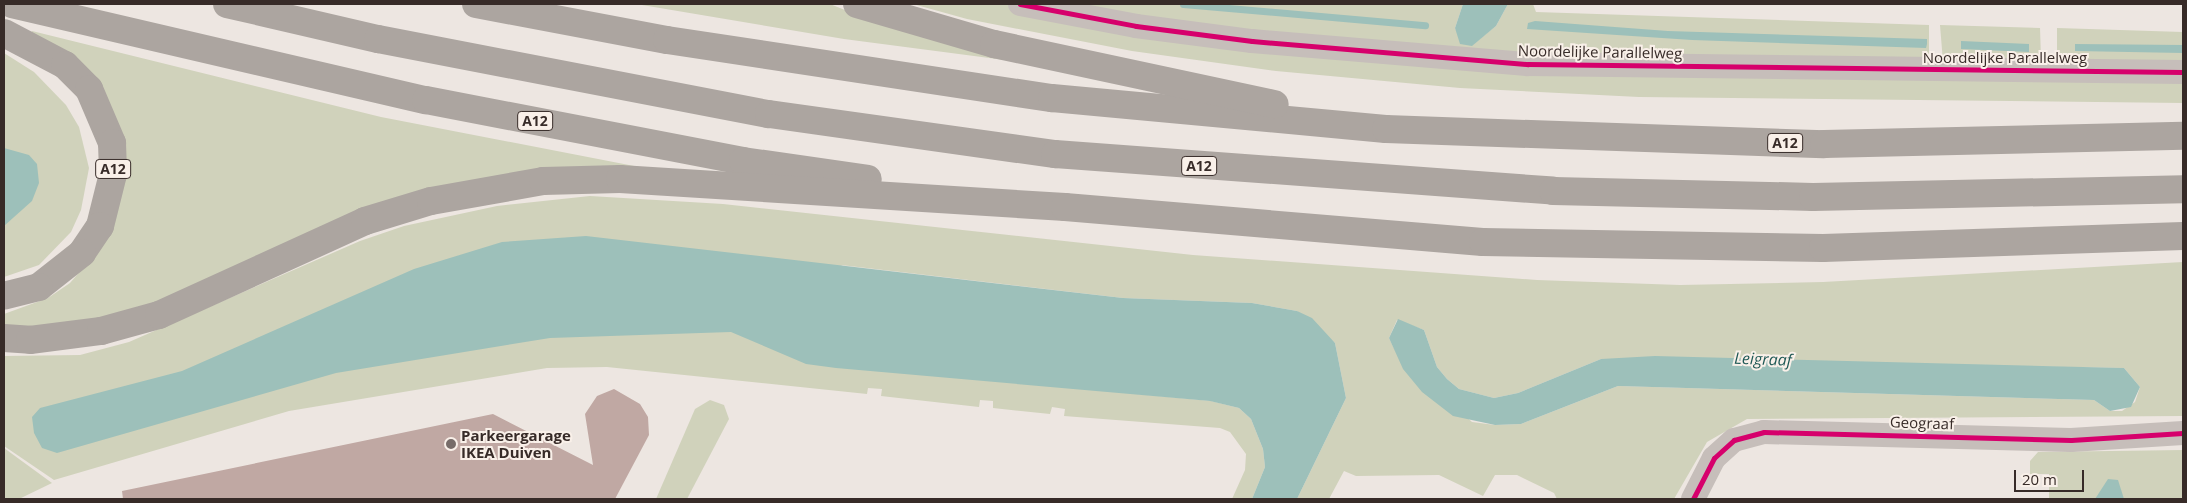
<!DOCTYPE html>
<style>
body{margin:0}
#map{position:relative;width:2187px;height:503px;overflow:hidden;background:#ede6e1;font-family:"Open Sans",sans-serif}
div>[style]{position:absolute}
.green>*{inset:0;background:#d0d2bb}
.water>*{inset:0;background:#9dc0ba}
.stream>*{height:7px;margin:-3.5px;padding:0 3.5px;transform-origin:3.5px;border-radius:3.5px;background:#9dc0ba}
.building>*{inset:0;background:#c0a8a3}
.minor>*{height:24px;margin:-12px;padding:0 12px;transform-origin:12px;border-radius:12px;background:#c6beba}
.highway>*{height:28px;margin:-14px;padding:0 14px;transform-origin:14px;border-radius:14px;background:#aca5a0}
.cycleway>*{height:5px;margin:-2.5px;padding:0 2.5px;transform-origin:2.5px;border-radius:2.5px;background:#d6006c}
.dots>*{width:14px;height:14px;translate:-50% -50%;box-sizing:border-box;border:2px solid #f9f0e9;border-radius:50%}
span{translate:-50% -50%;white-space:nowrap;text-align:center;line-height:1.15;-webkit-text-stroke:4px #f9f0e9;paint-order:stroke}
.shield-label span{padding:1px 4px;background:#f9f0e9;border:1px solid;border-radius:4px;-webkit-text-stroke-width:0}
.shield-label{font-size:14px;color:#372b28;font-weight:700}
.street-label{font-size:15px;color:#372b28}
.poi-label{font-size:15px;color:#372b28;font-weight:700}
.left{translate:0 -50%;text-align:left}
.water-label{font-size:16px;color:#1e5855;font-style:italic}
.frame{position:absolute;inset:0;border:5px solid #372b28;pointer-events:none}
.scale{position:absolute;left:2014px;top:470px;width:70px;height:22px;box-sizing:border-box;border:2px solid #372b28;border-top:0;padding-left:6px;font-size:15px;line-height:18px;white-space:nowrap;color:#372b28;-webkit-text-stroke:4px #f9f0e9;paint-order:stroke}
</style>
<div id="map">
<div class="green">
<i style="clip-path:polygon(636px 4px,830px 4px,877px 23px,1066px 68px,844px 39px)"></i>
<i style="clip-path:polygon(913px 4px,1006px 4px,1208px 42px,2183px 78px,2183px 103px,1639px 97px,1460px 88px,1276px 71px,1132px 51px,967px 19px)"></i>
<i style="clip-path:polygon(1052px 4px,1463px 4px,1455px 28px,1461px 40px,1472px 45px,1496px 26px,1508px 4px,1533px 4px,1536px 12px,1929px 25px,1929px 56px,1921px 64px,1372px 48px)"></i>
<i style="clip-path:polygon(1940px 25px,2040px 28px,2041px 59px,1943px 62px)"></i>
<i style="clip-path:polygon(2057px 28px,2183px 32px,2183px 66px,2057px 65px)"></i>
<i style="clip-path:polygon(32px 31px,381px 117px,665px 172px,551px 172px,142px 309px,68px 326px,4px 328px,4px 314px,48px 298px,70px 283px,96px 253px,118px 131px,30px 35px)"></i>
<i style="clip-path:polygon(4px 53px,34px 72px,66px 105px,79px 127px,89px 168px,81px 210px,71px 232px,39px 265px,4px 277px)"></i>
<i style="clip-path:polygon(evenodd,590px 196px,723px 204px,1193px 255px,1537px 280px,1680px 285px,1823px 282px,2183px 262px,2183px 416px,1747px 419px,1707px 442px,1674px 499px,1557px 499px,1554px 493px,1517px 475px,1495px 475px,1483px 496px,1439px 475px,1356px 476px,1344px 471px,1329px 499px,1297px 499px,1346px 398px,1335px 343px,1297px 311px,1252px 303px,1123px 298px,841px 265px,1064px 387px,1211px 401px,1239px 408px,1251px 419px,1263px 449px,1265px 467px,1252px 499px,1232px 499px,1245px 470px,1246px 454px,1230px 432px,1220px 428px,1064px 416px,1065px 409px,1052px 407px,1050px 414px,993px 408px,993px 401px,980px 400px,979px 407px,881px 396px,882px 389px,868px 388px,867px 394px,607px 367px,547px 368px,289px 411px,54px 480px,4px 446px,4px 356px,80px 355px,129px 342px,360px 241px,404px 226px,497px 206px,590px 196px,1397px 320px,1424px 330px,1437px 367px,1447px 379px,1459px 389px,1494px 398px,1518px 393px,1601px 359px,2124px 368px,2140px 387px,2135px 402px,2122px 411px,2110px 411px,2094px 400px,1618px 386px,1521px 424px,1495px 425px,1472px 422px,1398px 356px,1389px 338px,1397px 320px)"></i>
<i style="clip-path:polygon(710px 400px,724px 405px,729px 419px,687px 499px,656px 499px,695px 409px)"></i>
<i style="clip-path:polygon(4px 448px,52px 483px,19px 499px,4px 499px)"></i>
<i style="clip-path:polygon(2183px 450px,2183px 499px,2049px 499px,2049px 474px,2030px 474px,2030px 461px,2038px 452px)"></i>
</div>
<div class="water">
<i style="clip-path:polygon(1463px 4px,1508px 4px,1496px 26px,1472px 46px,1460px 44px,1455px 28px)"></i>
<i style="clip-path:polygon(1535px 21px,1668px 31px,1927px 39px,1927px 44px,1926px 48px,1692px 40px,1527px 29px,1528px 23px)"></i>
<i style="clip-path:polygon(1961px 41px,2029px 44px,2029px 52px,1961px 49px)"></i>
<i style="clip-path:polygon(2075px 44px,2183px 45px,2183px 53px,2075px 51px)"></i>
<i style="clip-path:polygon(4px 148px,29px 155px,37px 164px,39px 183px,32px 201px,4px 226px)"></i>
<i style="clip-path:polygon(586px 236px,1123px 298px,1252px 303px,1297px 311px,1312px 318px,1335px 343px,1346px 398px,1297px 499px,1252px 499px,1265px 467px,1263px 449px,1251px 419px,1239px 408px,1210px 401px,836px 368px,806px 364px,731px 332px,550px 338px,336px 373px,57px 453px,42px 448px,34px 433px,32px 417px,40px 408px,182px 371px,414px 269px,502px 242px)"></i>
<i style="clip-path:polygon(1398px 319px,1424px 330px,1437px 367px,1447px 379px,1459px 389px,1494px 398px,1518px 393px,1601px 359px,1655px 356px,2124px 368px,2140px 387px,2131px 407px,2110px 411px,2094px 400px,1618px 386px,1521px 424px,1495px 425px,1453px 416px,1422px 392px,1403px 369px,1389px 338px)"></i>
<i style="clip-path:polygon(2108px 479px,2118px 480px,2124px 499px,2095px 499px)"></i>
</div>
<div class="stream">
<i style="left:1183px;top:4px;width:243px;rotate:5deg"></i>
</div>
<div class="building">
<i style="clip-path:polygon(614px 389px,640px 404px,648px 417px,649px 435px,615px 499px,123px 499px,122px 491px,493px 414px,593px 465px,585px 414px,597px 396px)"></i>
</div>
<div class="minor">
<i style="left:1020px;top:4px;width:118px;rotate:10.7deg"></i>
<i style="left:1136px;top:26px;width:117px;rotate:7.4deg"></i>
<i style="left:1252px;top:41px;width:277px;rotate:4.8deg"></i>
<i style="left:1528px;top:64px;width:655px;rotate:0.7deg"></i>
<i style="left:1693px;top:499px;width:46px;rotate:-62.9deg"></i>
<i style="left:1714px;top:458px;width:27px;rotate:-42deg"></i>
<i style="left:1734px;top:440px;width:31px;rotate:-15deg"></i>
<i style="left:1764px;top:432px;width:307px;rotate:1.5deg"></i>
<i style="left:2071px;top:440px;width:112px;rotate:-3.6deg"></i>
</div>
<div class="highway">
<i style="left:12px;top:4px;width:425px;rotate:13.1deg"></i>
<i style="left:426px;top:100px;width:323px;rotate:10.9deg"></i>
<i style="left:743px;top:161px;width:126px;rotate:8.2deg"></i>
<i style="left:227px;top:4px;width:155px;rotate:13.1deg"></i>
<i style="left:378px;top:39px;width:398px;rotate:10.9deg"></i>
<i style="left:769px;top:114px;width:289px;rotate:8deg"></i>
<i style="left:1055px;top:154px;width:499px;rotate:4.2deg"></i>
<i style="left:1553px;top:191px;width:260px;rotate:1.3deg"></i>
<i style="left:1813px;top:197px;width:370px;rotate:-1.2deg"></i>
<i style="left:476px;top:4px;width:194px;rotate:10.7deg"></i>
<i style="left:667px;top:40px;width:389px;rotate:8.6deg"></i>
<i style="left:1052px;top:98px;width:335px;rotate:5.3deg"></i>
<i style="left:1386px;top:129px;width:438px;rotate:2deg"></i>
<i style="left:1824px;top:144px;width:359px;rotate:-1.3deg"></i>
<i style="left:857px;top:4px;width:143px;rotate:16.3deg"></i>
<i style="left:994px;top:44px;width:287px;rotate:12.1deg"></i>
<i style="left:4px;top:33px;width:69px;rotate:27.7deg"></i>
<i style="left:65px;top:65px;width:34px;rotate:45deg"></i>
<i style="left:89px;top:89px;width:59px;rotate:66.9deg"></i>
<i style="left:112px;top:143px;width:31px;rotate:88deg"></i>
<i style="left:113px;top:174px;width:54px;rotate:104deg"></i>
<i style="left:100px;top:226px;width:32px;rotate:124deg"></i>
<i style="left:82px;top:253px;width:55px;rotate:141.7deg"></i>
<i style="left:39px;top:287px;width:36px;rotate:166deg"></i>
<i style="left:4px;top:338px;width:26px;rotate:4deg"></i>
<i style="left:30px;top:340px;width:72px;rotate:-7.2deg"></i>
<i style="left:101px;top:331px;width:60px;rotate:-15.4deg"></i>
<i style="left:159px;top:315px;width:226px;rotate:-24.5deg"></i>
<i style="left:365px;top:221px;width:69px;rotate:-16.9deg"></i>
<i style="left:431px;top:201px;width:114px;rotate:-10.1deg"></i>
<i style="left:543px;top:181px;width:77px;rotate:-1.5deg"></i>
<i style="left:620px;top:179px;width:446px;rotate:3.6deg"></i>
<i style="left:1065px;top:207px;width:419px;rotate:4.8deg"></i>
<i style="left:1483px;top:242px;width:340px;rotate:1deg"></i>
<i style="left:1823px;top:248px;width:360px;rotate:-1.9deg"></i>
</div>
<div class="cycleway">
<i style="left:1020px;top:4px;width:118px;rotate:10.7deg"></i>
<i style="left:1136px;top:26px;width:117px;rotate:7.4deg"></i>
<i style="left:1252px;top:41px;width:277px;rotate:4.8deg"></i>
<i style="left:1528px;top:64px;width:655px;rotate:0.7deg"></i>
<i style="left:1693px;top:499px;width:46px;rotate:-62.9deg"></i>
<i style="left:1714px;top:458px;width:27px;rotate:-42deg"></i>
<i style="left:1734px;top:440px;width:31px;rotate:-15deg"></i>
<i style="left:1764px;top:432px;width:307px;rotate:1.5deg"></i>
<i style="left:2071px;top:440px;width:112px;rotate:-3.6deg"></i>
</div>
<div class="dots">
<i style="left:451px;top:444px;background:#776c69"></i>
</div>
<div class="shield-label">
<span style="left:535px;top:121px">A12</span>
<span style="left:1785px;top:143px">A12</span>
<span style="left:1199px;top:166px">A12</span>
<span style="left:113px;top:169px">A12</span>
</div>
<div class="street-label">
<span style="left:1600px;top:52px;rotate:1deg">Noordelijke Parallelweg</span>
<span style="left:2005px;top:58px">Noordelijke Parallelweg</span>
<span style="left:1922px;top:423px;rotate:2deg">Geograaf</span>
</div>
<div class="poi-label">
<span class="left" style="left:461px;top:444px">Parkeergarage<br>IKEA Duiven</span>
</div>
<div class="water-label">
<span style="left:1763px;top:359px;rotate:2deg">Leigraaf</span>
</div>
<div class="frame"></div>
<div class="scale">20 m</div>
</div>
